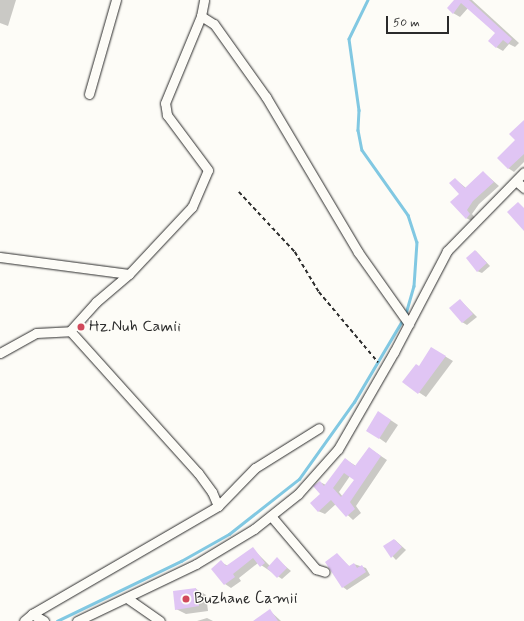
<!DOCTYPE html>
<style>
body{margin:0}
#map{position:relative;width:524px;height:621px;overflow:hidden;background:#fdfcf7;font-family:Mynerve,sans-serif}
div>[style]{position:absolute}
.shadow>*{inset:0;background:#0003}
.stream>*{height:2.5px;margin:-1.25px;padding:0 1.25px;transform-origin:1.25px;border-radius:1.25px;background:#81c8e2}
.building>*{inset:0;background:#e0c5f4}
.path>*{height:1.5px;margin-top:-0.75px;transform-origin:0;background:repeating-linear-gradient(90deg,#2b2b2b 0 4px,transparent 0 7px)}
.roads{filter:drop-shadow(0 0 1px #2b2b2b) drop-shadow(0 0 1px #2b2b2b)}
.minor>*{height:9px;margin:-4.5px;padding:0 4.5px;transform-origin:4.5px;border-radius:4.5px;background:#fdfcf7}
.dots>*{width:11px;height:11px;translate:-50% -50%;box-sizing:border-box;border:2px solid #fdfcf7;border-radius:50%}
span{translate:-50% -50%;white-space:nowrap;text-align:center;line-height:1.15;-webkit-text-stroke:3px #fdfcf7;paint-order:stroke}
.poi-label{font-size:16px;color:#2b2b2b}
.left{translate:0 -50%;text-align:left}
.scale{position:absolute;left:386px;top:16px;width:63px;height:18px;box-sizing:border-box;border:2px solid #2b2b2b;border-top:0;padding-left:5px;font-size:12px;line-height:14px;white-space:nowrap;color:#2b2b2b;-webkit-text-stroke:3px #fdfcf7;paint-order:stroke}
</style>
<div id="map">
<div class="shadow">
<i style="clip-path:polygon(0 0,16px 0,8px 26px,0 23px)"></i>
<i style="clip-path:polygon(455px 0,472px 0,519px 43px,515px 47px,509px 44px,503px 51px,496px 47px,496px 33px,468px 8px,460px 17px,453px 13px)"></i>
<i style="clip-path:polygon(524px 121px,524px 162px,514px 172px,508px 168px)"></i>
<i style="clip-path:polygon(483px 172px,499px 186px,479px 204px,472px 214px,475px 218px,472px 221px,466px 218px,455px 179px,466px 188px)"></i>
<i style="clip-path:polygon(476px 251px,490px 266px,482px 273px,477px 271px)"></i>
<i style="clip-path:polygon(460px 300px,477px 317px,467px 325px,462px 322px)"></i>
<i style="clip-path:polygon(431px 348px,453px 361px,426px 397px,403px 382px,420px 367px)"></i>
<i style="clip-path:polygon(386px 417px,398px 425px,386px 443px,379px 438px)"></i>
<i style="clip-path:polygon(evenodd,369px 448px,387px 460px,356px 506px,361px 513px,353px 520px,336px 504px,325px 514px,318px 511px,321px 494px,320px 482px,326px 485px,345px 459px,356px 466px,369px 448px,350px 476px,355px 480px,343px 497px,339px 492px,350px 476px)"></i>
<i style="clip-path:polygon(395px 540px,406px 550px,396px 560px,384px 547px)"></i>
<i style="clip-path:polygon(253px 549px,270px 566px,277px 559px,291px 571px,282px 579px,258px 563px,239px 578px,241px 581px,231px 588px,225px 584px,221px 562px,228px 566px)"></i>
<i style="clip-path:polygon(337px 555px,350px 567px,354px 564px,366px 568px,370px 575px,347px 590px,343px 587px)"></i>
<i style="clip-path:polygon(196px 589px,206px 595px,208px 611px,186px 614px,176px 609px)"></i>
<i style="clip-path:polygon(270px 611px,281px 621px,260px 621px)"></i>
<i style="clip-path:polygon(207px 618px,213px 621px,197px 621px)"></i>
</div>
<div class="stream">
<i style="left:368px;top:0;width:43px;rotate:116deg"></i>
<i style="left:349px;top:39px;width:72px;rotate:82deg"></i>
<i style="left:359px;top:110px;width:20px;rotate:93deg"></i>
<i style="left:358px;top:130px;width:20px;rotate:79deg"></i>
<i style="left:362px;top:150px;width:80px;rotate:54.7deg"></i>
<i style="left:408px;top:215px;width:28px;rotate:72deg"></i>
<i style="left:417px;top:242px;width:44px;rotate:93.9deg"></i>
<i style="left:414px;top:286px;width:29px;rotate:106deg"></i>
<i style="left:57px;top:621px;width:138px;rotate:-25.8deg"></i>
<i style="left:181px;top:561px;width:55px;rotate:-29.4deg"></i>
<i style="left:229px;top:534px;width:89px;rotate:-38.2deg"></i>
<i style="left:299px;top:479px;width:95px;rotate:-54.5deg"></i>
<i style="left:354px;top:402px;width:96px;rotate:-59.4deg"></i>
</div>
<div class="building">
<i style="clip-path:polygon(454px 0,469px 0,512px 39px,508px 44px,503px 40px,496px 48px,488px 41px,495px 33px,461px 3px,453px 14px,447px 8px)"></i>
<i style="clip-path:polygon(524px 120px,524px 154px,508px 169px,497px 158px,515px 140px,509px 134px)"></i>
<i style="clip-path:polygon(483px 171px,494px 182px,473px 201px,467px 210px,470px 214px,466px 219px,450px 202px,459px 194px,449px 183px,455px 178px,465px 188px)"></i>
<i style="clip-path:polygon(518px 202px,524px 208px,524px 231px,507px 212px)"></i>
<i style="clip-path:polygon(475px 250px,487px 263px,477px 272px,466px 258px)"></i>
<i style="clip-path:polygon(460px 299px,473px 314px,462px 323px,449px 308px)"></i>
<i style="clip-path:polygon(431px 347px,446px 356px,418px 394px,402px 382px,416px 364px,419px 366px)"></i>
<i style="clip-path:polygon(378px 411px,391px 420px,379px 439px,366px 431px)"></i>
<i style="clip-path:polygon(evenodd,369px 447px,381px 456px,350px 502px,355px 509px,346px 517px,331px 500px,318px 512px,310px 503px,320px 494px,313px 486px,320px 481px,324px 486px,345px 458px,355px 466px,369px 447px,344px 473px,354px 480px,341px 497px,333px 488px,344px 473px)"></i>
<i style="clip-path:polygon(394px 539px,402px 547px,391px 558px,383px 546px)"></i>
<i style="clip-path:polygon(253px 547px,265px 563px,260px 567px,253px 558px,233px 574px,235px 577px,224px 585px,211px 569px,221px 560px,226px 566px)"></i>
<i style="clip-path:polygon(337px 553px,349px 566px,354px 563px,357px 568px,362px 565px,366px 572px,342px 588px,325px 562px)"></i>
<i style="clip-path:polygon(277px 557px,287px 568px,277px 578px,267px 568px)"></i>
<i style="clip-path:polygon(196px 588px,199px 606px,175px 610px,173px 591px)"></i>
<i style="clip-path:polygon(270px 609px,278px 621px,253px 621px)"></i>
</div>
<div class="path">
<i style="left:239px;top:192px;width:82px;rotate:47deg"></i>
<i style="left:295px;top:252px;width:47px;rotate:59deg"></i>
<i style="left:319px;top:292px;width:92px;rotate:49.9deg"></i>
</div>
<div class="roads">
<div class="minor">
<i style="left:201px;top:16px;width:15px;rotate:32deg"></i>
<i style="left:214px;top:24px;width:90px;rotate:54.5deg"></i>
<i style="left:266px;top:97px;width:180px;rotate:59.3deg"></i>
<i style="left:358px;top:252px;width:88px;rotate:54.7deg"></i>
<i style="left:89px;top:94px;width:98px;rotate:-74deg"></i>
<i style="left:516px;top:181px;width:11px;rotate:41deg"></i>
<i style="left:0;top:257px;width:130px;rotate:7.5deg"></i>
<i style="left:0;top:353px;width:41px;rotate:-29.1deg"></i>
<i style="left:36px;top:333px;width:34px;rotate:-3deg"></i>
<i style="left:218px;top:506px;width:53px;rotate:-45.8deg"></i>
<i style="left:255px;top:468px;width:75px;rotate:-32deg"></i>
<i style="left:271px;top:516px;width:70px;rotate:49.7deg"></i>
<i style="left:316px;top:569px;width:9px;rotate:18deg"></i>
<i style="left:127px;top:598px;width:40px;rotate:34.9deg"></i>
<i style="left:32px;top:614px;width:215px;rotate:-30.1deg"></i>
<i style="left:218px;top:506px;width:15px;rotate:-113deg"></i>
<i style="left:212px;top:492px;width:24px;rotate:-126deg"></i>
<i style="left:198px;top:473px;width:191px;rotate:-132deg"></i>
<i style="left:70px;top:331px;width:39px;rotate:-48deg"></i>
<i style="left:96px;top:302px;width:43px;rotate:-40.3deg"></i>
<i style="left:129px;top:274px;width:92px;rotate:-46.8deg"></i>
<i style="left:192px;top:207px;width:40px;rotate:-66.6deg"></i>
<i style="left:208px;top:170px;width:69px;rotate:-126.7deg"></i>
<i style="left:167px;top:115px;width:12px;rotate:-99deg"></i>
<i style="left:165px;top:103px;width:94px;rotate:-67.5deg"></i>
<i style="left:201px;top:16px;width:16px;rotate:-79deg"></i>
<i style="left:24px;top:621px;width:11px;rotate:-41deg"></i>
<i style="left:32px;top:614px;width:14px;rotate:30deg"></i>
<i style="left:77px;top:621px;width:132px;rotate:-25.6deg"></i>
<i style="left:196px;top:564px;width:68px;rotate:-31.1deg"></i>
<i style="left:254px;top:529px;width:56px;rotate:-38.5deg"></i>
<i style="left:298px;top:494px;width:60px;rotate:-48.4deg"></i>
<i style="left:338px;top:449px;width:112px;rotate:-60deg"></i>
<i style="left:394px;top:352px;width:114px;rotate:-62.3deg"></i>
<i style="left:447px;top:251px;width:110px;rotate:-45.7deg"></i>
</div>
</div>
<div class="dots">
<i style="left:81px;top:327px;background:#d1495b"></i>
<i style="left:186px;top:599px;background:#d1495b"></i>
</div>
<div class="poi-label">
<span class="left" style="left:89px;top:327px">Hz.Nuh Camii</span>
<span class="left" style="left:194px;top:599px">Buzhane Camii</span>
</div>
<div class="scale">50 m</div>
</div>
